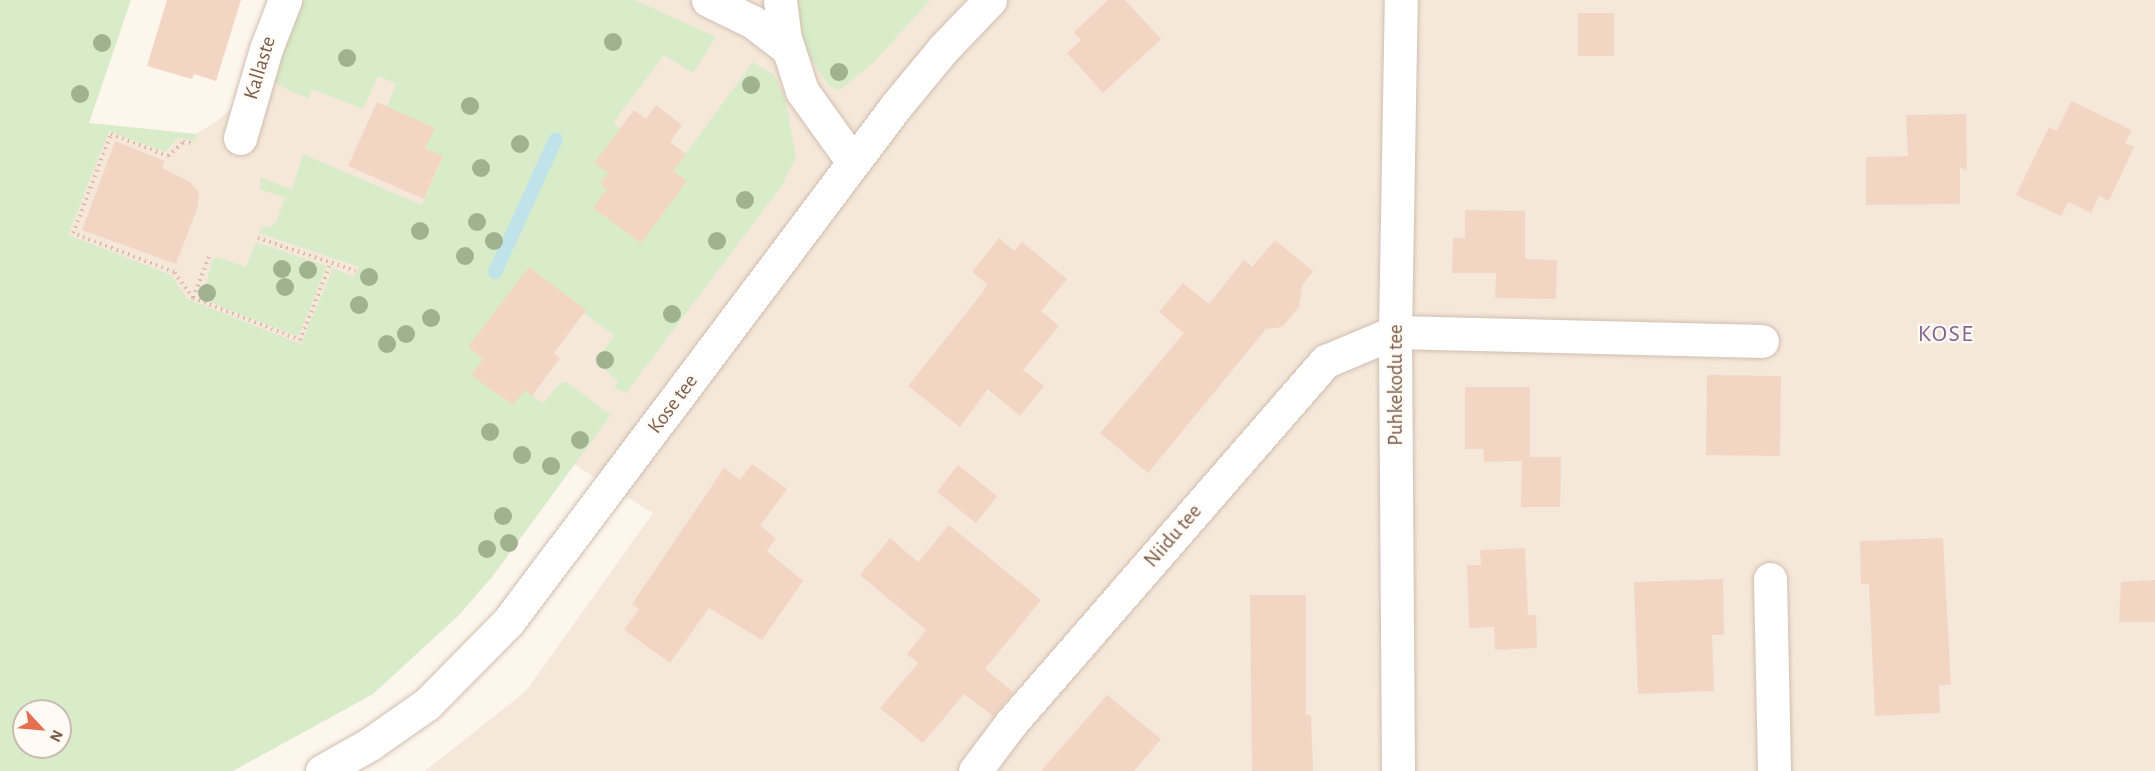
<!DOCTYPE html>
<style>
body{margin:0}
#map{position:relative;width:2155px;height:771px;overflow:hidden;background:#fdf6ec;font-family:"Alegreya Sans",sans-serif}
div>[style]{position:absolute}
.residential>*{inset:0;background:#f5e8da}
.green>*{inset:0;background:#d8ecc9}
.stream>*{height:14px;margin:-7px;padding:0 7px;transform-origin:7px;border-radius:7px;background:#bfe3e8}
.building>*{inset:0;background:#f3d5c3}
.path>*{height:4px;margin-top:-2px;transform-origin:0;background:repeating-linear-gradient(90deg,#d9b8a5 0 1.5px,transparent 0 6px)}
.roads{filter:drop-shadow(0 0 2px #d1beb0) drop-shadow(0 0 2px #d1beb0)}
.minor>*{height:33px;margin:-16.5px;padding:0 16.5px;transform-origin:16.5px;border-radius:16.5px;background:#fff}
.secondary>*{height:33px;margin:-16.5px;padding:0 16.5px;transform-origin:16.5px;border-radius:16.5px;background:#fff}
.trees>*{width:18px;height:18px;margin:-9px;border-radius:50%;background:#a0b28e}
span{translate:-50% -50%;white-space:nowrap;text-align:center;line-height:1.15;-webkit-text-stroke:4.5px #fffaf3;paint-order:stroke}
.street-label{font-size:21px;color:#7a5c4d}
.quarter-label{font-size:24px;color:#846695;letter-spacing:1.5px}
.north{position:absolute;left:12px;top:699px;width:60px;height:60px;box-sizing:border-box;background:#fffaf3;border:2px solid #cabbb1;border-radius:50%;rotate:116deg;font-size:16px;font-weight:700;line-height:24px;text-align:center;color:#7a5c4d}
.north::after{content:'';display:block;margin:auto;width:21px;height:27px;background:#e76f51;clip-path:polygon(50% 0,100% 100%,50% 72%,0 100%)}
</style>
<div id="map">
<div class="residential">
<i style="clip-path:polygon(269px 0,2155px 0,2155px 771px,425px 771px,526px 691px,653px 513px,562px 457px,41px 247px,89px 123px,196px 134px,216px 122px,233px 107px)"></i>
</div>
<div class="green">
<i style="clip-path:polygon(evenodd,0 0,131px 0,89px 123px,196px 134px,196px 141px,178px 138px,165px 152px,109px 131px,68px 235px,171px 275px,187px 299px,301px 344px,333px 268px,354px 277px,359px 267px,259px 233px,262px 226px,269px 228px,276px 222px,285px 198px,260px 189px,260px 177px,292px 190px,303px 154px,422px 205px,443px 157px,425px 148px,434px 127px,387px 107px,396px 84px,378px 76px,363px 109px,312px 89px,309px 99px,276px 84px,272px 77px,300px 0,635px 0,716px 37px,693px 73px,664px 55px,613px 123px,620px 129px,595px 163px,615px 178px,593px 208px,641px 243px,687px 181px,673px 171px,753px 62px,775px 76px,786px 101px,796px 158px,780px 188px,626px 393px,614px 388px,618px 382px,596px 361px,614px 336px,584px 313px,468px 347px,483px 359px,472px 375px,512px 405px,525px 390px,543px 403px,560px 383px,567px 382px,611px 415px,492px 577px,459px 615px,373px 694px,233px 771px,0 771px,0 0,24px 711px,60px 711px,60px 747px,24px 747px,24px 711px)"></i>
<i style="clip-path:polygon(797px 0,930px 0,874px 62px,840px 90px,829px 86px,804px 48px)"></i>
<i style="clip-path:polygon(256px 242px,327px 266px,298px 337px,212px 303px,203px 294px,213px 259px,217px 257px,246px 267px)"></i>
</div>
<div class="stream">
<i style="left:495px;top:272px;width:146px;rotate:-65.4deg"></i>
</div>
<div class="building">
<i style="clip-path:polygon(167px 0,241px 0,216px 81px,194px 74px,192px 79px,147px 66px)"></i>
<i style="clip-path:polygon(1108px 0,1125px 0,1161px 39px,1103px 93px,1067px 53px,1081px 40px,1074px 32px)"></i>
<i style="clip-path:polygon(1578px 13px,1614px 13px,1614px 56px,1578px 56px)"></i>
<i style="clip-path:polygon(2071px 101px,2132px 130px,2125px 143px,2134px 147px,2109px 201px,2099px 196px,2091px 213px,2068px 202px,2061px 216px,2016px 195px,2049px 127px,2057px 131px)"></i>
<i style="clip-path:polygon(377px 102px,435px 128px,425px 148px,443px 156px,424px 199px,348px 166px)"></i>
<i style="clip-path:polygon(656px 105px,682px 125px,670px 142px,686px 154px,673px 171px,687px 181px,641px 243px,593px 208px,607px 189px,600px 184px,608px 173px,594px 163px,634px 110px,646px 119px)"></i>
<i style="clip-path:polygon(1966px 114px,1967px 171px,1960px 167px,1960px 204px,1866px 205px,1866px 157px,1908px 156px,1906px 115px)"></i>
<i style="clip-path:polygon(115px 141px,165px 161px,162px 168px,190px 182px,199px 193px,198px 206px,176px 264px,82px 230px)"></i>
<i style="clip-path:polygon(1465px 210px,1525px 211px,1525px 259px,1557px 260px,1556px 299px,1495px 298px,1496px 273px,1452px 273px,1453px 238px,1465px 238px)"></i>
<i style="clip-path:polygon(999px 238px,1014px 251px,1022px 242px,1067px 279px,1041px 311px,1059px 326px,1023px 370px,1044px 386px,1020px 416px,988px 389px,960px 427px,908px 386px,982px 293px,987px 284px,972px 272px)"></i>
<i style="clip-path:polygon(1275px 240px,1313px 271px,1302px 286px,1299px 307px,1282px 327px,1266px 329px,1148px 473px,1100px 433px,1184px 333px,1159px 312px,1183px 283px,1209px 304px,1244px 260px,1252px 267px)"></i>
<i style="clip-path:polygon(529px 267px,586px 310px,554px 353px,560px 358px,532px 396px,525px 390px,513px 405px,471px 375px,483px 359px,468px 347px)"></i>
<i style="clip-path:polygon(1707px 375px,1781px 376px,1780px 456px,1706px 455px)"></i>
<i style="clip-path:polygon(1465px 387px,1530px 387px,1530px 457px,1561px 457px,1560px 507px,1521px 507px,1522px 461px,1484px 462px,1483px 449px,1465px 449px)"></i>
<i style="clip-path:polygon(752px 464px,787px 489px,760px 526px,776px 538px,767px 551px,803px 581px,762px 640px,709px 608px,670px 663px,624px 630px,639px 609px,632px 604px,724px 468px,740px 480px)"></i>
<i style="clip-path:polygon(958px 465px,997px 496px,976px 523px,937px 492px)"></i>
<i style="clip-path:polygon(949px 525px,1041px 600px,985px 669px,1013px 692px,993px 716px,964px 694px,923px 743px,880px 708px,918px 663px,907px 654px,926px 630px,860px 575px,890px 538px,918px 562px)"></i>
<i style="clip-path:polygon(1943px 538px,1951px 685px,1939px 685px,1940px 713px,1875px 716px,1869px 584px,1861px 584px,1860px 541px)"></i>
<i style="clip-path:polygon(1525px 548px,1528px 615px,1536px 615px,1537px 648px,1495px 650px,1494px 627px,1469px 628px,1467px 565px,1481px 565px,1480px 550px)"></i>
<i style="clip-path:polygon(1723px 579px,1724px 635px,1712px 635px,1714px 691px,1638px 694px,1634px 582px)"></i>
<i style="clip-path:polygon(2155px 580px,2155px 622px,2119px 622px,2121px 582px)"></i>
<i style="clip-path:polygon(1250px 595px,1306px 595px,1306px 715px,1311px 715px,1313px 771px,1252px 771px)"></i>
<i style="clip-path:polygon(1107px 695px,1161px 739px,1134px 771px,1041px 771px)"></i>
</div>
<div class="path">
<i style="left:258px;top:238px;width:103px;rotate:18.6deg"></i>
<i style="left:209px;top:257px;width:44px;rotate:111.3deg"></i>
<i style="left:193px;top:298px;width:115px;rotate:21.4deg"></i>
<i style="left:300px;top:340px;width:84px;rotate:-68.3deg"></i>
<i style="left:193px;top:298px;width:32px;rotate:-126deg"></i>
<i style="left:174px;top:272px;width:108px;rotate:-158.9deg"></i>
<i style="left:73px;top:233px;width:106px;rotate:-69deg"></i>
<i style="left:111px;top:134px;width:61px;rotate:21.1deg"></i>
<i style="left:168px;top:156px;width:21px;rotate:-43deg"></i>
<i style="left:183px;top:142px;width:12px;rotate:9deg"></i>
</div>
<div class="roads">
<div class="minor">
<i style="left:708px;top:0;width:50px;rotate:26.1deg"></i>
<i style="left:753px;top:22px;width:43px;rotate:37.4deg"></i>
<i style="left:780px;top:0;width:38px;rotate:83deg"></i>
<i style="left:785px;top:38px;width:56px;rotate:72.2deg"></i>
<i style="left:802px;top:91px;width:87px;rotate:54.3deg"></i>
<i style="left:240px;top:138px;width:93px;rotate:-73.7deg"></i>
<i style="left:266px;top:49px;width:53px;rotate:-68.8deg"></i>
<i style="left:1770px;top:579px;width:192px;rotate:88.8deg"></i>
<i style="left:975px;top:771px;width:60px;rotate:-53.1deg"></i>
<i style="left:1011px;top:723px;width:480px;rotate:-49deg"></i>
<i style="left:1326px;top:361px;width:75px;rotate:-22.8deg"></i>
<i style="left:1395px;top:332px;width:367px;rotate:1.4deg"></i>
<i style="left:1398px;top:771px;width:439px;rotate:-90.4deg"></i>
<i style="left:1395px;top:332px;width:332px;rotate:-89deg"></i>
</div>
<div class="secondary">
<i style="left:322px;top:771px;width:55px;rotate:-29.4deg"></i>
<i style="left:370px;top:744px;width:70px;rotate:-35.1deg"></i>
<i style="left:427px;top:704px;width:115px;rotate:-45.4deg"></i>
<i style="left:508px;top:622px;width:646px;rotate:-53.06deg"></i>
<i style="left:896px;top:106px;width:74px;rotate:-50.5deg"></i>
<i style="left:943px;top:49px;width:68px;rotate:-46.2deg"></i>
</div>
</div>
<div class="trees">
<i style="left:613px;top:42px"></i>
<i style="left:102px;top:43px"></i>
<i style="left:347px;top:58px"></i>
<i style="left:839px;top:72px"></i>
<i style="left:751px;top:85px"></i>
<i style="left:80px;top:94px"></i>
<i style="left:470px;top:106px"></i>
<i style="left:520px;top:144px"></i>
<i style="left:481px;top:168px"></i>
<i style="left:745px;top:200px"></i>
<i style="left:477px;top:222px"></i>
<i style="left:420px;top:231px"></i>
<i style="left:494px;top:241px"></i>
<i style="left:717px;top:241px"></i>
<i style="left:465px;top:256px"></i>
<i style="left:282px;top:269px"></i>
<i style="left:308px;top:270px"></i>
<i style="left:369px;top:277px"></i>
<i style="left:285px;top:287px"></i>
<i style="left:207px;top:293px"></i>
<i style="left:359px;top:305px"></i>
<i style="left:672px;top:314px"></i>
<i style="left:431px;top:318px"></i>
<i style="left:406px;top:334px"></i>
<i style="left:387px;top:344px"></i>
<i style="left:605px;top:360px"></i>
<i style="left:490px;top:432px"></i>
<i style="left:580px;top:440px"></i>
<i style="left:522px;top:455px"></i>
<i style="left:551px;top:466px"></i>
<i style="left:503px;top:516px"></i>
<i style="left:509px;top:543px"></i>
<i style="left:487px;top:549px"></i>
</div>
<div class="street-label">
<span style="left:260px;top:68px;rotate:-73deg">Kallaste</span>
<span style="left:1396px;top:385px;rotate:-90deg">Puhkekodu tee</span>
<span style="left:673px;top:404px;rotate:-53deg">Kose tee</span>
<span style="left:1173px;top:536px;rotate:-49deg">Niidu tee</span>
</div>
<div class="quarter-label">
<span style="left:1946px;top:335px">KOSE</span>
</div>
<div class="north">N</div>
</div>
